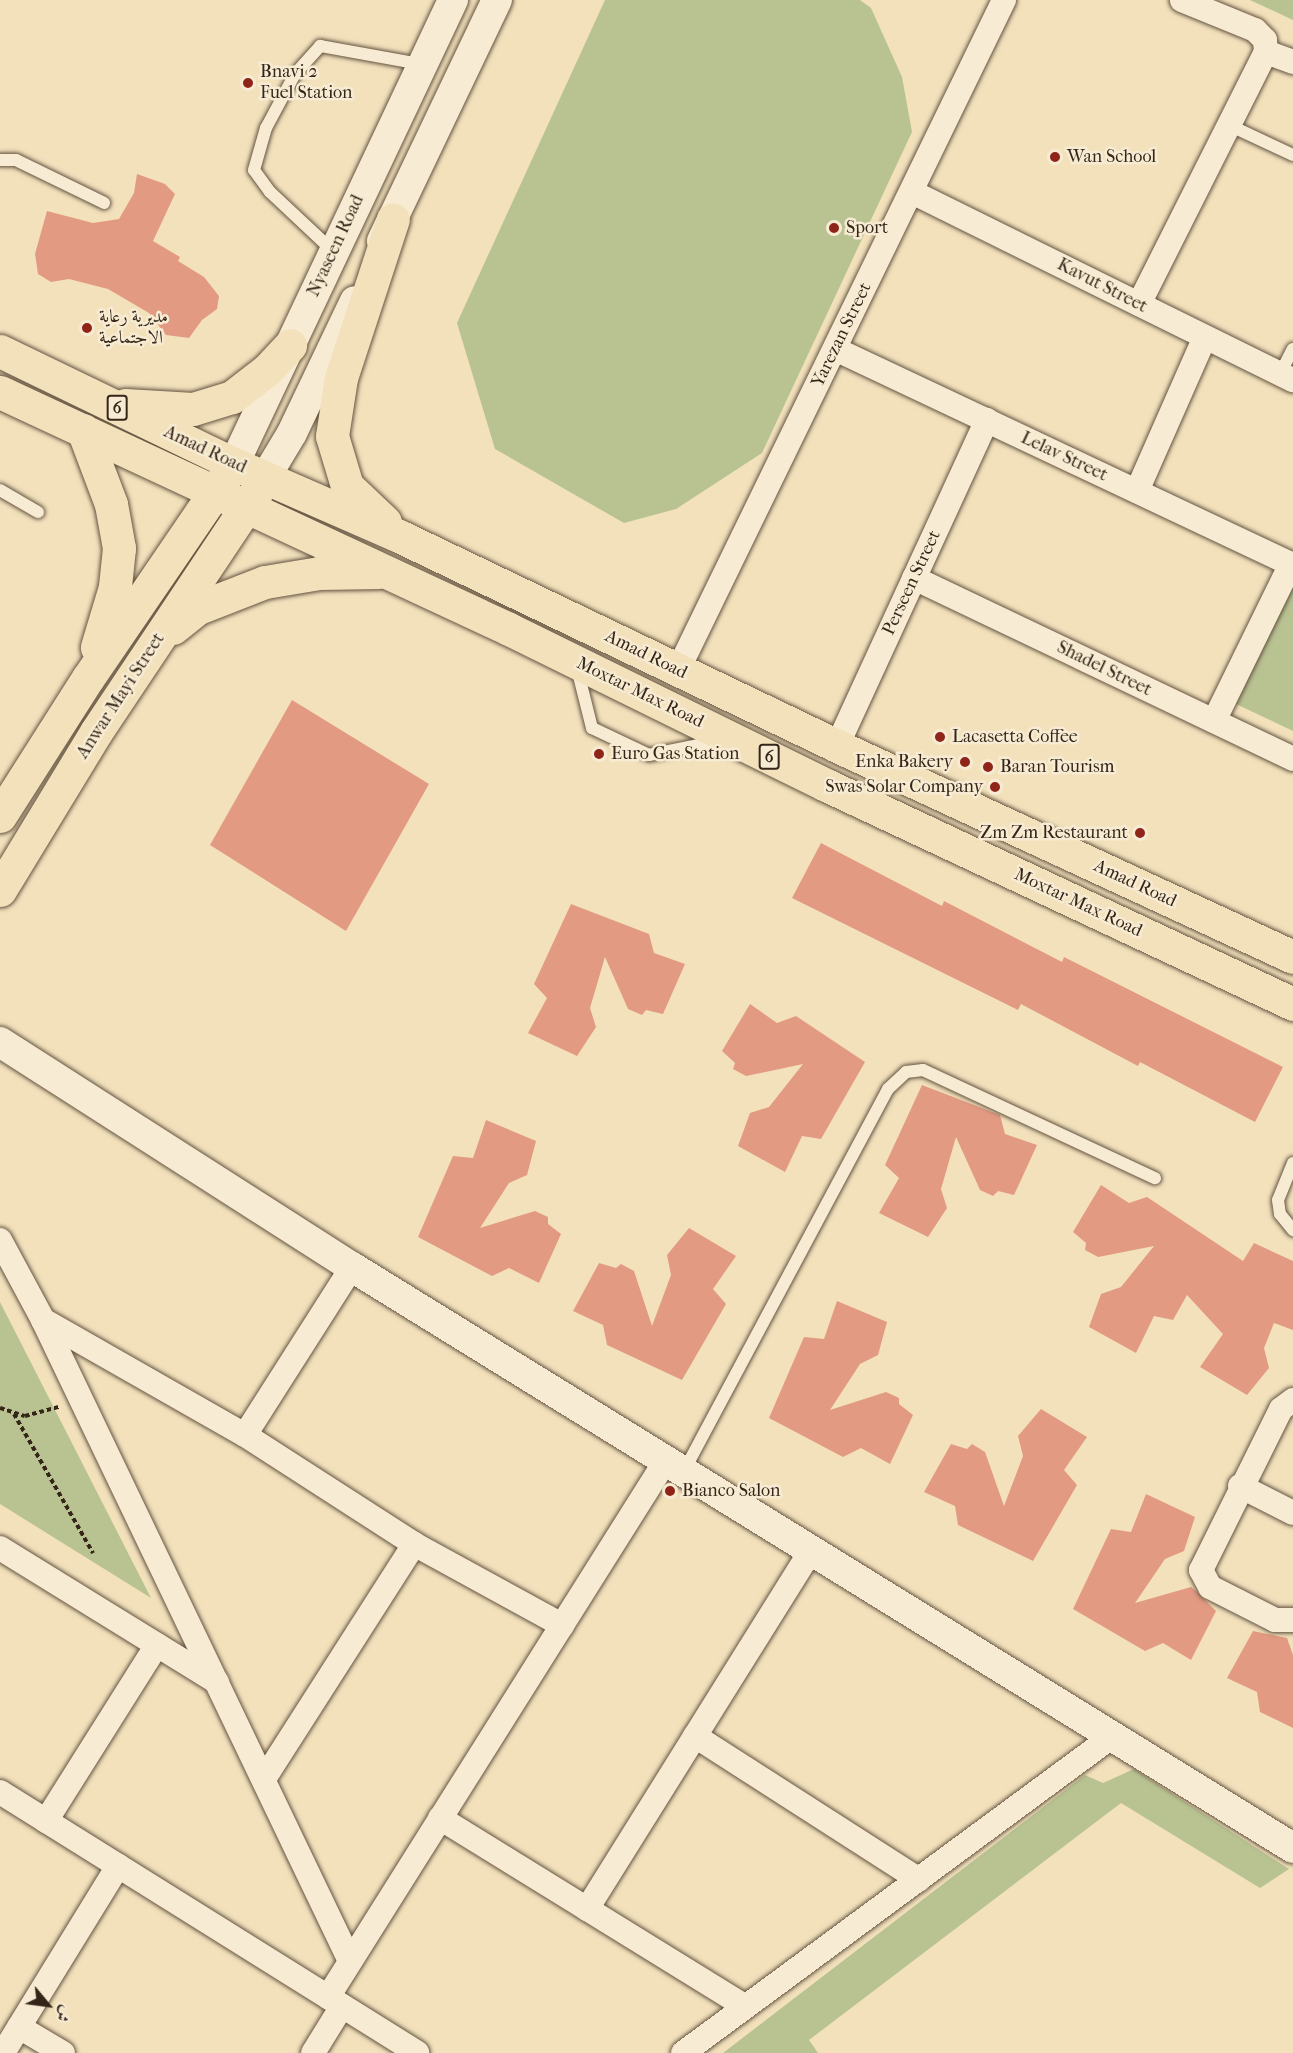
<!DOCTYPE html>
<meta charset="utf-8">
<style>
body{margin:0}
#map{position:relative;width:1293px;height:2053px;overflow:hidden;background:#f3e1bc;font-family:"IM FELL French Canon",Amiri,serif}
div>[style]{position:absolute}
.green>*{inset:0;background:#b9c392}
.building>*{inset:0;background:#e39a82}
.path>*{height:4px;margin-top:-2px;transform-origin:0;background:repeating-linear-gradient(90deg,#352518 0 4.5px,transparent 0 7.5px)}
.roads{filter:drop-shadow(0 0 2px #645441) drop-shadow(0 0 2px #645441)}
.service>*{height:12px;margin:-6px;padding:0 6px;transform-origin:6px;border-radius:6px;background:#f7ecd3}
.minor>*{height:24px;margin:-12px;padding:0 12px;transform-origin:12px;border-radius:12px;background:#f7ecd3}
.tertiary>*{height:30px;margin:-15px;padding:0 15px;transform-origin:15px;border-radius:15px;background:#f7ecd3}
.primary>*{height:33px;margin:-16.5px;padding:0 16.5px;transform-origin:16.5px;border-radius:16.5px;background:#f3e1bc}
.dots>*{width:16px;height:16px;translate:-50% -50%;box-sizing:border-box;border:3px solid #f7ecd3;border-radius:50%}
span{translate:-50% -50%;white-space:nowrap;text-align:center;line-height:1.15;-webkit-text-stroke:5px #f7ecd3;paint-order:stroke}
.shield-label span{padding:2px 4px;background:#f7ecd3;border:2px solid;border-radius:4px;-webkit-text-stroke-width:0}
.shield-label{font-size:16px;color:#352518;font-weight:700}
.poi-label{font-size:18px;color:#352518}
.left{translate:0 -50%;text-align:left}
.right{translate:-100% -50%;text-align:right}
.street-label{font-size:18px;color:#352518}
.north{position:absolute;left:18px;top:1975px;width:60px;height:60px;-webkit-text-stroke:4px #f7ecd3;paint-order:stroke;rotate:119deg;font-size:16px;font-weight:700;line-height:24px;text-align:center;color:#352518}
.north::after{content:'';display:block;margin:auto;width:21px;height:27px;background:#352518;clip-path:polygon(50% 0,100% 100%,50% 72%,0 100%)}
</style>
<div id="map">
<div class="green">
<i style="clip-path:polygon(605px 0,860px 0,871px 8px,902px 77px,912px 132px,762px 453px,676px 509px,624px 523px,495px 449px,457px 323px)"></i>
<i style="clip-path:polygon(1250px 0,1293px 0,1293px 20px)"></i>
<i style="clip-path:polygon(1293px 578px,1293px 731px,1234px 703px)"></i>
<i style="clip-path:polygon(0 1302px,151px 1598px,0 1504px)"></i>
<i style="clip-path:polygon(1134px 1769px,1289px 1869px,1260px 1888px,1121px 1803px,809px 2040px,818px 2053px,723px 2053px,1085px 1775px,1103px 1783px)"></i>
</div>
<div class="building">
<i style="clip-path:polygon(137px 174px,165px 184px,175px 194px,153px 241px,180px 257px,178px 261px,204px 277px,219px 296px,217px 309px,202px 320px,189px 338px,166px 335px,149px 313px,108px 289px,69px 279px,51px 282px,38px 274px,35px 254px,47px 211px,93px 223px,119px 219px,134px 193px)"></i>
<i style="clip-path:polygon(292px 700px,429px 784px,346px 931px,210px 845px)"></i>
<i style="clip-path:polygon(821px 843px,942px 906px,944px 901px,1062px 962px,1064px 957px,1283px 1067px,1255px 1122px,1140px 1062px,1138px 1066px,1021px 1004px,1018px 1010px,792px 898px)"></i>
<i style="clip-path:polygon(571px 904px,649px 934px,654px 953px,685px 964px,663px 1014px,646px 1010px,642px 1015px,628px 1009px,605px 957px,590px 1008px,596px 1027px,577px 1056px,528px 1033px,547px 998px,534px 984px)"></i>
<i style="clip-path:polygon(750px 1004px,777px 1023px,796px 1016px,865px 1062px,821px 1139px,802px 1136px,785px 1172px,738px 1146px,750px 1113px,769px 1107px,803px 1064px,746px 1076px,733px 1069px,735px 1063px,722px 1051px)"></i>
<i style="clip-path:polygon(922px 1085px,1000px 1115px,1005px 1134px,1037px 1145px,1014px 1195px,998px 1191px,993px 1196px,980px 1190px,956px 1137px,941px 1189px,947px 1208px,928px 1237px,879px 1213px,899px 1178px,885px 1165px)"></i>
<i style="clip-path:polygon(486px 1120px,536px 1141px,527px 1175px,509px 1183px,480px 1228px,535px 1211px,548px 1217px,548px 1224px,561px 1234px,539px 1283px,509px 1268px,492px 1276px,418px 1237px,453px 1156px,473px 1158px)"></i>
<i style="clip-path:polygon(1101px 1185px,1129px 1203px,1147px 1197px,1243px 1261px,1254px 1243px,1293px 1261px,1293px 1330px,1274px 1323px,1264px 1348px,1269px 1368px,1247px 1395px,1200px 1367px,1223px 1334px,1187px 1295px,1173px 1320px,1154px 1316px,1136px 1353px,1089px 1327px,1101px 1294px,1121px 1287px,1154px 1246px,1098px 1257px,1085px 1250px,1086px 1243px,1073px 1232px)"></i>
<i style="clip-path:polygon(689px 1228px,736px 1256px,713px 1289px,726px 1304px,682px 1380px,607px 1345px,603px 1325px,573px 1311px,599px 1263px,616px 1268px,621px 1264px,634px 1271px,652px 1326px,671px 1275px,667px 1255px)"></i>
<i style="clip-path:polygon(837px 1301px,887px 1322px,878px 1355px,860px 1364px,830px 1410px,886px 1392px,899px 1398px,899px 1404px,913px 1415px,890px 1464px,861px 1448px,843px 1457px,769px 1418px,804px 1337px,824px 1339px)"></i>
<i style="clip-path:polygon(1041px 1409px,1087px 1437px,1064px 1470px,1077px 1485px,1033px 1561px,958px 1525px,955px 1506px,924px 1492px,951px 1444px,967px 1449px,972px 1444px,985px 1452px,1004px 1506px,1023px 1456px,1018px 1436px)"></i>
<i style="clip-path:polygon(1146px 1494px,1195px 1517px,1184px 1551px,1165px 1559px,1135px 1603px,1191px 1587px,1195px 1590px,1216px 1611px,1191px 1660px,1163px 1643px,1145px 1651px,1073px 1609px,1111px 1529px,1131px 1532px)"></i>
<i style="clip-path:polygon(1253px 1631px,1287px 1638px,1293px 1655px,1293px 1728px,1260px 1712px,1257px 1692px,1227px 1678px)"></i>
</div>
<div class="path">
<i style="left:0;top:1408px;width:26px;rotate:18deg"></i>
<i style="left:25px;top:1416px;width:35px;rotate:-15deg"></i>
<i style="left:14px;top:1414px;width:160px;rotate:60.4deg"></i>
</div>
<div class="roads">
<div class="service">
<i style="left:1231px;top:126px;width:68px;rotate:25.1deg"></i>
<i style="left:0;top:160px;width:16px"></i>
<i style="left:16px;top:160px;width:98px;rotate:26deg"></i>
<i style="left:333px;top:251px;width:86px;rotate:-136.9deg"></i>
<i style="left:270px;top:192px;width:27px;rotate:-126deg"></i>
<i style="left:254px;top:170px;width:44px;rotate:-74.1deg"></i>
<i style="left:266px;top:128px;width:61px;rotate:-61.8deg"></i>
<i style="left:295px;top:74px;width:38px;rotate:-48deg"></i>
<i style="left:320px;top:46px;width:102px;rotate:10.2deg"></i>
<i style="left:1280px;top:374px;width:28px;rotate:-63deg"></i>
<i style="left:0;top:490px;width:44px;rotate:30.1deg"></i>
<i style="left:577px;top:668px;width:62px;rotate:76deg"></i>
<i style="left:592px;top:728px;width:63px;rotate:25.3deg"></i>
<i style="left:649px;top:755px;width:70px;rotate:-11.5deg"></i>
<i style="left:1293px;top:1163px;width:40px;rotate:112deg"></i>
<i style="left:1278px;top:1200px;width:14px;rotate:82deg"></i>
<i style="left:1280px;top:1214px;width:21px;rotate:51deg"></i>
<i style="left:684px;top:1471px;width:433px;rotate:-61.9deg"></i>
<i style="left:888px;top:1089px;width:25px;rotate:-43deg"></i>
<i style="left:906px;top:1072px;width:17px;rotate:-7deg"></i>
<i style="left:923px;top:1070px;width:256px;rotate:25deg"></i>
</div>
<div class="minor">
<i style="left:1266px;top:52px;width:29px;rotate:20deg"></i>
<i style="left:912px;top:192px;width:425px;rotate:26.3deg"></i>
<i style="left:1139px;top:304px;width:282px;rotate:-63.3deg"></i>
<i style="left:1266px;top:52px;width:12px;rotate:-95deg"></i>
<i style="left:1265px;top:40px;width:14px;rotate:-135deg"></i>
<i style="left:1255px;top:30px;width:79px;rotate:-157.7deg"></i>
<i style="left:835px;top:349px;width:506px;rotate:25.25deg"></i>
<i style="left:1137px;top:491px;width:166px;rotate:-66.2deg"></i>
<i style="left:914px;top:578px;width:420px;rotate:25.5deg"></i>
<i style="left:678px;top:670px;width:745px;rotate:-64.05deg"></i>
<i style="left:1214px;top:721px;width:175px;rotate:-63.9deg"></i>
<i style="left:837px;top:746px;width:359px;rotate:-65.3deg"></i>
<i style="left:0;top:1240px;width:91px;rotate:61.7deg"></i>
<i style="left:43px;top:1320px;width:711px;rotate:64.41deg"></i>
<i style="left:43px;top:1320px;width:232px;rotate:29.7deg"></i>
<i style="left:245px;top:1435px;width:201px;rotate:32.8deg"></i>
<i style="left:414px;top:1544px;width:169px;rotate:28.7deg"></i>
<i style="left:1293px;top:1400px;width:15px;rotate:143deg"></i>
<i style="left:1281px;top:1409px;width:180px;rotate:116.4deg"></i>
<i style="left:1201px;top:1570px;width:19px;rotate:62deg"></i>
<i style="left:1210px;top:1587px;width:73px;rotate:26.9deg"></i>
<i style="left:1275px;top:1620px;width:18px"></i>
<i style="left:245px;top:1435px;width:199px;rotate:-57.5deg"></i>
<i style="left:1240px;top:1486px;width:59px;rotate:27deg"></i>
<i style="left:0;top:1548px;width:255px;rotate:31.7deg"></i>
<i style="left:695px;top:1736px;width:266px;rotate:32.7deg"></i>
<i style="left:264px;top:1779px;width:279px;rotate:-57.4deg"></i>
<i style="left:0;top:1792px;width:492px;rotate:32deg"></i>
<i style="left:440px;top:1818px;width:357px;rotate:31.7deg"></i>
<i style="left:46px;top:1821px;width:208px;rotate:-57.8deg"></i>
<i style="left:587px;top:1909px;width:425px;rotate:-58deg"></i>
<i style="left:328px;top:1997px;width:635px;rotate:-57.81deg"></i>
<i style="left:19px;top:2027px;width:51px;rotate:30.6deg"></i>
<i style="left:3px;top:2053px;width:220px;rotate:-58.4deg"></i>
<i style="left:313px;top:2053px;width:55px;rotate:-58.3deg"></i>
<i style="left:683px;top:2053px;width:536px;rotate:-36.42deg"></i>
</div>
<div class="tertiary">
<i style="left:382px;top:241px;width:267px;rotate:-64.5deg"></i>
<i style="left:234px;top:464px;width:513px;rotate:-64.73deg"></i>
<i style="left:265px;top:478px;width:52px;rotate:-59deg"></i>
<i style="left:292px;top:433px;width:146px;rotate:-64.5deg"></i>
<i style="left:0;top:1042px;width:418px;rotate:32.6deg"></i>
<i style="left:352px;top:1267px;width:1106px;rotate:31.69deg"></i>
</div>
<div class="primary">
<i style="left:0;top:351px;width:260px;rotate:25.8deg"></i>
<i style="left:234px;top:464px;width:180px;rotate:23.6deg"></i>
<i style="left:399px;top:536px;width:486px;rotate:25.6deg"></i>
<i style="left:837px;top:746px;width:502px;rotate:24.83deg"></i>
<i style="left:0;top:392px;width:561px;rotate:24.97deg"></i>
<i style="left:509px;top:629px;width:353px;rotate:26.2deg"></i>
<i style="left:826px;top:785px;width:516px;rotate:25.12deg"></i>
<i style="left:125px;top:405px;width:68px;rotate:3.4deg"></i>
<i style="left:193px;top:409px;width:41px;rotate:-17.1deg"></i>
<i style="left:232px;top:397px;width:44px;rotate:-37.6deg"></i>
<i style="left:267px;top:370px;width:34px;rotate:-47deg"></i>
<i style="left:83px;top:430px;width:79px;rotate:69.3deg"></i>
<i style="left:111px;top:504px;width:45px;rotate:79.7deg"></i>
<i style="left:119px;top:548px;width:39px;rotate:96deg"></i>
<i style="left:115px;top:587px;width:63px;rotate:106.7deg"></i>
<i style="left:385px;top:522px;width:52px;rotate:-136.5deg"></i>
<i style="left:347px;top:486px;width:52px;rotate:-106.7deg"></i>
<i style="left:332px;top:436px;width:59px;rotate:-81.2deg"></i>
<i style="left:341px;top:378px;width:167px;rotate:-71.9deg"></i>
<i style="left:173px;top:628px;width:32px;rotate:-39deg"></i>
<i style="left:198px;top:608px;width:72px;rotate:-21.2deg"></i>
<i style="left:265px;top:582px;width:55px;rotate:-9.5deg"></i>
<i style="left:319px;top:573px;width:60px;rotate:-1deg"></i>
<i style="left:0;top:816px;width:164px;rotate:-57.5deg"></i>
<i style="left:88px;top:678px;width:248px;rotate:-55.7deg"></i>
<i style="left:0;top:890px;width:185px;rotate:-58.7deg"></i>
<i style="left:96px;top:732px;width:293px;rotate:-56.3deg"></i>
</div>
</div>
<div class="dots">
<i style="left:248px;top:83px;background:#8f2418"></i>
<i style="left:1055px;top:157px;background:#8f2418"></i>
<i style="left:834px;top:228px;background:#8f2418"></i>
<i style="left:87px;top:328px;background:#8f2418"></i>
<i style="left:940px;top:737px;background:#8f2418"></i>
<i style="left:599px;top:754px;background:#8f2418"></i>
<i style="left:965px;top:762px;background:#8f2418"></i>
<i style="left:988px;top:767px;background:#8f2418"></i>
<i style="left:995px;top:787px;background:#8f2418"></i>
<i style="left:1140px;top:833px;background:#8f2418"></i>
<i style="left:670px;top:1491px;background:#8f2418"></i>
</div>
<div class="shield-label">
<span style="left:117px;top:408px">6</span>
<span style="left:769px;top:757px">6</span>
</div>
<div class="poi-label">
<span class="left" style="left:260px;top:83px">Bnavi 2<br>Fuel Station</span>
<span class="left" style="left:1067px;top:157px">Wan School</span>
<span class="left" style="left:846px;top:228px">Sport</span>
<span class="left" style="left:99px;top:328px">مديرية رعاية<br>الاجتماعية</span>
<span class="left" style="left:952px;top:737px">Lacasetta Coffee</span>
<span class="left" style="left:611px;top:754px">Euro Gas Station</span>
<span class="right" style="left:953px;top:762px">Enka Bakery</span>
<span class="left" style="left:1000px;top:767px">Baran Tourism</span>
<span class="right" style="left:983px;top:787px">Swas Solar Company</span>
<span class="right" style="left:1128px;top:833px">Zm Zm Restaurant</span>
<span class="left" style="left:682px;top:1491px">Bianco Salon</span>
</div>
<div class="street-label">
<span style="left:336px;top:246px;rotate:-65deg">Nyaseen Road</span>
<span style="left:1102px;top:286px;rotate:27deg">Kavut Street</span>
<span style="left:842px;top:335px;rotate:-64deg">Yarezan Street</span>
<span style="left:205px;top:450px;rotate:25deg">Amad Road</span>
<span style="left:1064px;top:457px;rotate:25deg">Lelav Street</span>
<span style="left:912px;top:583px;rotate:-65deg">Perseen Street</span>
<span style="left:646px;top:655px;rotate:26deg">Amad Road</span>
<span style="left:1104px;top:669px;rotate:26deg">Shadel Street</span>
<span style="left:640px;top:693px;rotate:26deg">Moxtar Max Road</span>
<span style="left:121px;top:696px;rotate:-57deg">Anwar Mayi Street</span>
<span style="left:1135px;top:884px;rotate:25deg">Amad Road</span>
<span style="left:1078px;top:903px;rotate:25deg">Moxtar Max Road</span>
</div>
<div class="north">ش</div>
</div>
